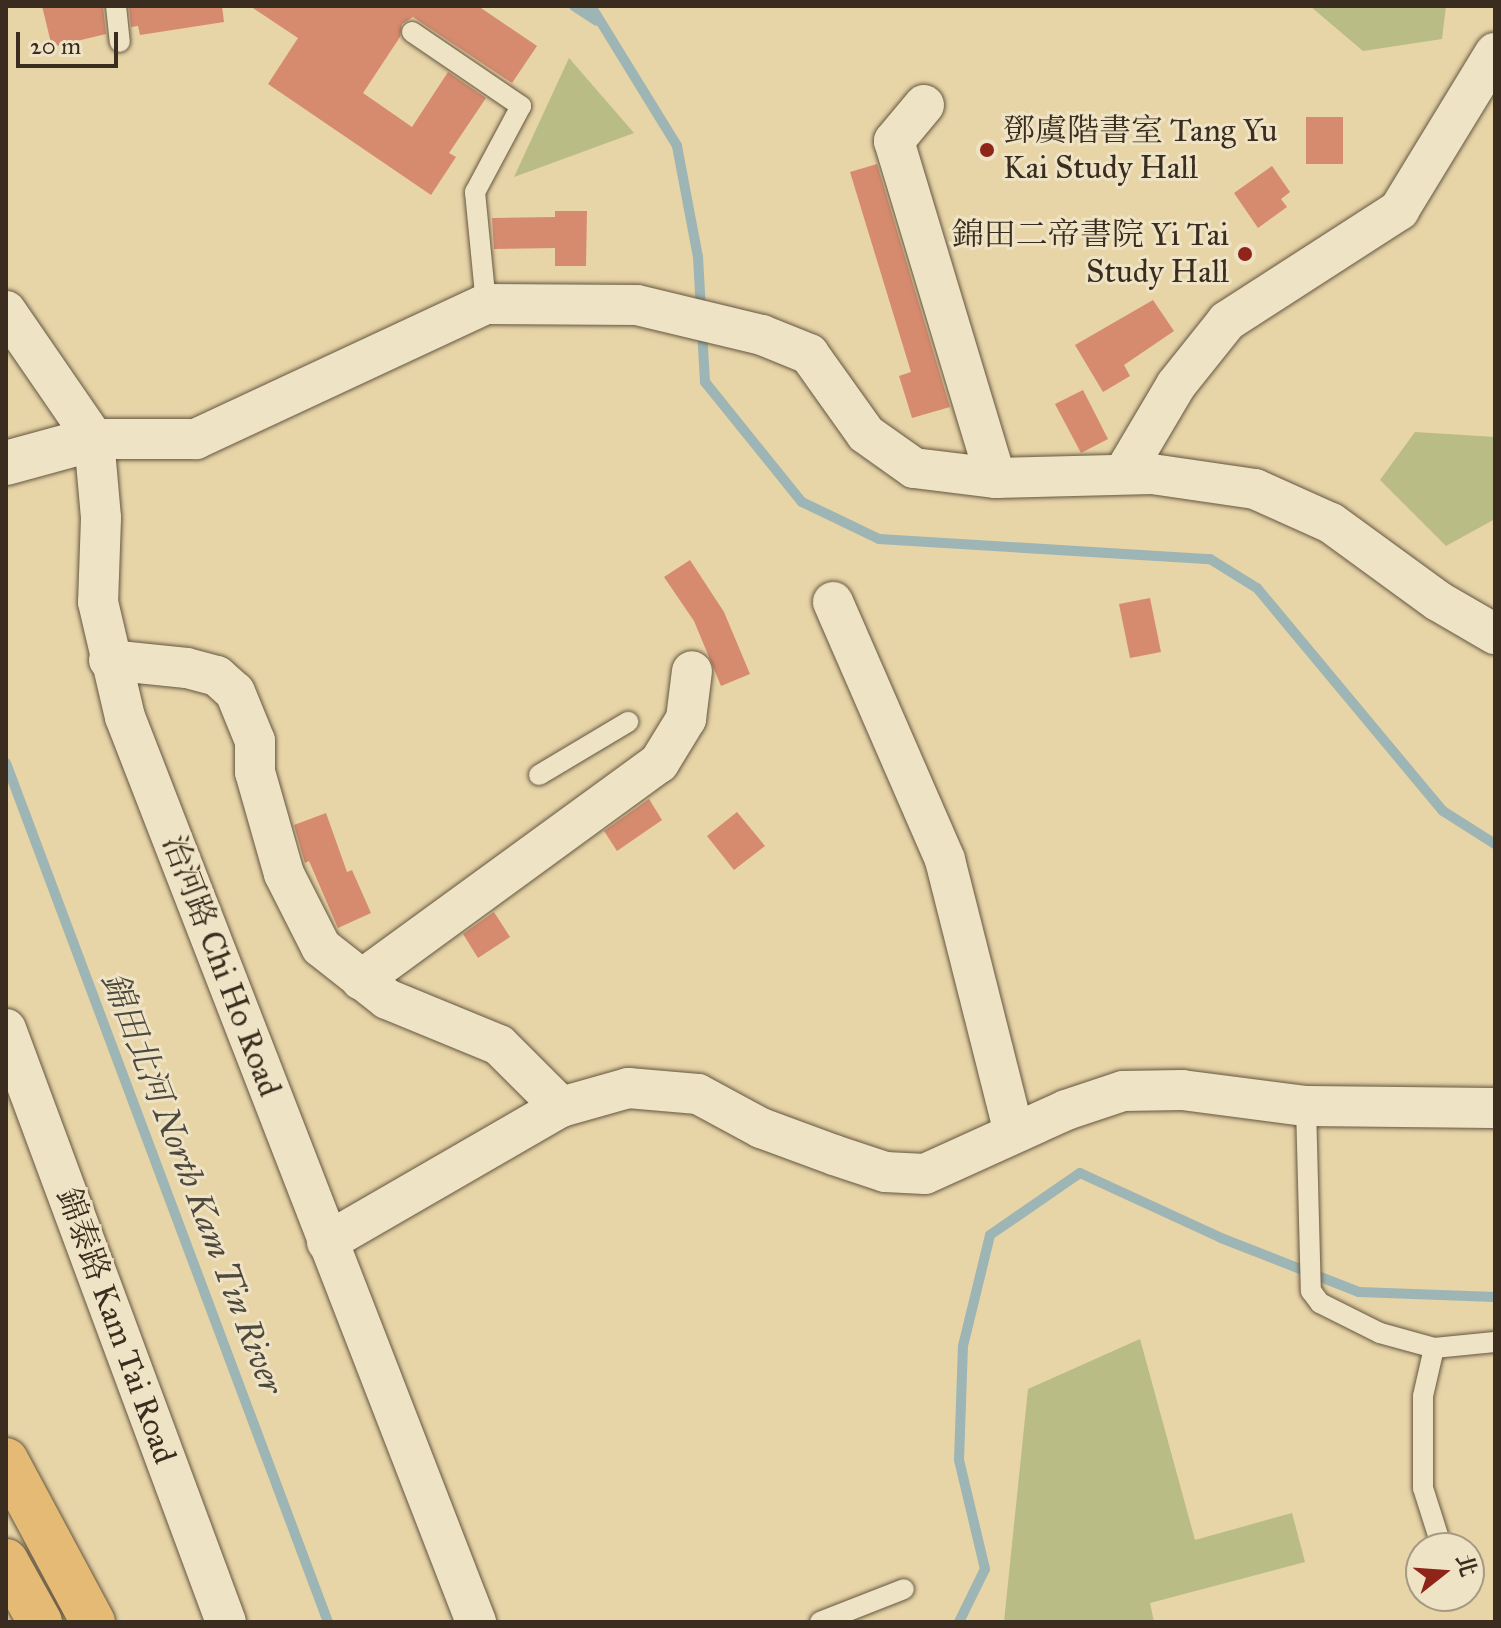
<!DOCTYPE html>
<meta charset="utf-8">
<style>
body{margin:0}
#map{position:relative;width:1501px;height:1628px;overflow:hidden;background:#e7d4a7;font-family:"IM FELL Great Primer","Noto Serif TC",serif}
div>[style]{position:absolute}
.green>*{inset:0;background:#b9bc84}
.stream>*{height:10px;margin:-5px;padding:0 5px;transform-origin:5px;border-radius:5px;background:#9db5b4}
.building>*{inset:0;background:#d68b6f}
.roads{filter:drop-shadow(0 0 2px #655741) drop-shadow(0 0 2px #655741)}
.lane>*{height:20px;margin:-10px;padding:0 10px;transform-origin:10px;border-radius:10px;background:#efe3c6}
.street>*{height:40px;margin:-20px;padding:0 20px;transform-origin:20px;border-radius:20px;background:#efe3c6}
.secondary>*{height:44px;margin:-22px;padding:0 22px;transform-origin:22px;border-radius:22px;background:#efe3c6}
.primary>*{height:44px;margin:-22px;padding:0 22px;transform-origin:22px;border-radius:22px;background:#e4ba74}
.dots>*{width:22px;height:22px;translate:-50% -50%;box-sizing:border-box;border:4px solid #efe3c6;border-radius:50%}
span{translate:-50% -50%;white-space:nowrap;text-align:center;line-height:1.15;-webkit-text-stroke:6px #efe3c6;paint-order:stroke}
.poi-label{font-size:32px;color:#3a2d1f}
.left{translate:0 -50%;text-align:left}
.right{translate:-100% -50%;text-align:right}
.street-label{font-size:32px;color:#3a2d1f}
.water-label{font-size:34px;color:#4e483d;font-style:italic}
.frame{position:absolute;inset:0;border:8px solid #3a2d1f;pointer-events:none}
.north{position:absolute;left:1405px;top:1532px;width:80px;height:80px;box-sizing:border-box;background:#efe3c6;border:2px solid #a79a83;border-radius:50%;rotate:73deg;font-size:22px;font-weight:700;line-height:32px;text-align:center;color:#3a2d1f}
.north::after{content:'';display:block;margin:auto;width:28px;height:36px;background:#8f2418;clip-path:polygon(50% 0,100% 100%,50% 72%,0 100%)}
.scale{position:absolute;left:16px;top:32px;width:102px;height:36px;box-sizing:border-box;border:4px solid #3a2d1f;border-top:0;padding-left:10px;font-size:24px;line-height:28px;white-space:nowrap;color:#3a2d1f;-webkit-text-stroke:6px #efe3c6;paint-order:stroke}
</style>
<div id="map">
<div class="green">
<i style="clip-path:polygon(1310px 6px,1446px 6px,1442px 39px,1363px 51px)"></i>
<i style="clip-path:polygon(569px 58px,634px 133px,514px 177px)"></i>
<i style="clip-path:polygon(1415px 432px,1495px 437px,1495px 519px,1446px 546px,1380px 480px)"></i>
<i style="clip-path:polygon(1140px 1339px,1195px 1540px,1292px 1513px,1305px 1562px,1150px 1603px,1154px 1622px,1004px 1622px,1028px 1389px)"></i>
</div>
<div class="stream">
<i style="left:574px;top:6px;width:27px;rotate:33deg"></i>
<i style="left:591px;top:6px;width:164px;rotate:58.4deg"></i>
<i style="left:677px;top:146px;width:113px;rotate:79.3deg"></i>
<i style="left:698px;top:257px;width:54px;rotate:86.8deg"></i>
<i style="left:702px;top:331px;width:51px;rotate:86.6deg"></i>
<i style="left:705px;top:382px;width:154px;rotate:51.1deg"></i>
<i style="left:802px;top:502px;width:85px;rotate:25.7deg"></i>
<i style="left:879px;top:539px;width:332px;rotate:3.5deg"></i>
<i style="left:1210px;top:559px;width:55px;rotate:31.7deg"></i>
<i style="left:1257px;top:588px;width:290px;rotate:50.2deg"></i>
<i style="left:1443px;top:811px;width:62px;rotate:32.4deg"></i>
<i style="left:6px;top:763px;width:917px;rotate:69.45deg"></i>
<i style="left:959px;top:1622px;width:59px;rotate:-63.9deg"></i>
<i style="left:985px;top:1569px;width:112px;rotate:-103.4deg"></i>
<i style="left:959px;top:1460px;width:114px;rotate:-88deg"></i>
<i style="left:963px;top:1346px;width:114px;rotate:-76.3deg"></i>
<i style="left:990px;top:1235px;width:109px;rotate:-34.6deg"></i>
<i style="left:1080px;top:1173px;width:155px;rotate:24.7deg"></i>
<i style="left:1221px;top:1238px;width:148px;rotate:21.4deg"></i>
<i style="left:1359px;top:1292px;width:136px;rotate:2.1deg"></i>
</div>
<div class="building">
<i style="clip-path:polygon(42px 6px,103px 6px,106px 34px,52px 47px)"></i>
<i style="clip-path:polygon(129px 6px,222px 6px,224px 22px,140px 35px,138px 26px,131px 27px)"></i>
<i style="clip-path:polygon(250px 6px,478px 6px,537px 46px,512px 83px,413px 17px,402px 24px,400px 37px,363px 93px,412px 127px,448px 72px,486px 98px,449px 153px,456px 157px,431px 195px,268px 84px,298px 38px)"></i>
<i style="clip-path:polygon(1306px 117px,1343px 117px,1343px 164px,1306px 164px)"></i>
<i style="clip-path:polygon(877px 164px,950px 407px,912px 418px,899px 376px,911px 372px,850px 172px)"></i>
<i style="clip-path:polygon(1272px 166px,1290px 192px,1281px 199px,1287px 207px,1258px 228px,1234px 193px)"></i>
<i style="clip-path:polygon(555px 211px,587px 211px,586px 266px,555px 266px,555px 248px,494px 249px,492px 218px,555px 217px)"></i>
<i style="clip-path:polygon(1153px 300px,1174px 331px,1124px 365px,1130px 376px,1103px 392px,1075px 345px)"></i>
<i style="clip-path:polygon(1083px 390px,1108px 439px,1081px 453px,1055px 404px)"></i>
<i style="clip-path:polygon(690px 560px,724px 612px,750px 674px,721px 686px,694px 621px,664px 577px)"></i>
<i style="clip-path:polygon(1150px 598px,1161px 652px,1130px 658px,1119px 604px)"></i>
<i style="clip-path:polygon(649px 799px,662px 820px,617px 851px,604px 831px)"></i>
<i style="clip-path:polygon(737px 812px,765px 846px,734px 870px,707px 836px)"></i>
<i style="clip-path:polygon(326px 813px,347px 872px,352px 870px,371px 913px,338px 928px,309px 861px,305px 863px,294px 825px)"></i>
<i style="clip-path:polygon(494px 912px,510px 937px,478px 958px,463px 934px)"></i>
</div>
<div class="roads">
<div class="lane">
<i style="left:116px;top:6px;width:36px;rotate:84deg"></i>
<i style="left:412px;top:32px;width:132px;rotate:34.2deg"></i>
<i style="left:521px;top:106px;width:98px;rotate:118.1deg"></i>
<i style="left:475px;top:192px;width:113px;rotate:84.4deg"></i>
<i style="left:539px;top:775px;width:104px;rotate:-30.8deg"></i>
<i style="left:1306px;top:1106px;width:185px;rotate:88.5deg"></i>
<i style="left:1311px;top:1291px;width:15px;rotate:53deg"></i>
<i style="left:1320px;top:1303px;width:67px;rotate:26.6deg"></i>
<i style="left:1380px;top:1333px;width:56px;rotate:15.5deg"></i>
<i style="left:1434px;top:1348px;width:61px;rotate:-5.6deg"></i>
<i style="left:1434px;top:1348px;width:49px;rotate:102.9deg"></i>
<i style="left:1423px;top:1396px;width:92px;rotate:90deg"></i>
<i style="left:1423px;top:1488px;width:63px;rotate:72.4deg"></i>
<i style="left:820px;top:1622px;width:90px;rotate:-21.4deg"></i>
</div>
<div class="street">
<i style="left:924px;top:105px;width:47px;rotate:129.8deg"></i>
<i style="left:894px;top:141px;width:352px;rotate:73.2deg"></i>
<i style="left:6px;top:311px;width:155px;rotate:55.5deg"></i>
<i style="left:94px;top:439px;width:79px;rotate:84.9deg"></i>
<i style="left:101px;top:518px;width:84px;rotate:92deg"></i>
<i style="left:98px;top:602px;width:118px;rotate:76.8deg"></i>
<i style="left:125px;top:717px;width:971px;rotate:68.8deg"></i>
<i style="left:94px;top:439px;width:102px"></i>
<i style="left:196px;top:439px;width:320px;rotate:-25deg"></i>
<i style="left:486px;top:304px;width:151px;rotate:0.4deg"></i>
<i style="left:637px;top:305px;width:129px;rotate:13.5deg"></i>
<i style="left:762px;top:335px;width:51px;rotate:22deg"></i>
<i style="left:809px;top:354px;width:98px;rotate:54.5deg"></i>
<i style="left:866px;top:434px;width:59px;rotate:35.3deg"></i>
<i style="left:914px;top:468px;width:83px;rotate:7deg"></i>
<i style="left:996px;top:478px;width:156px;rotate:-1.5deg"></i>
<i style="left:1152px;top:474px;width:104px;rotate:8.3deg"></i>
<i style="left:1255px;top:489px;width:83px;rotate:24.1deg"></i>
<i style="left:1331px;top:523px;width:132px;rotate:36.1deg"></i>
<i style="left:1438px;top:601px;width:66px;rotate:30.1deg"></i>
<i style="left:1124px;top:473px;width:102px;rotate:-59.4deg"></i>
<i style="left:1176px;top:385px;width:82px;rotate:-51.4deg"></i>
<i style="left:1227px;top:321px;width:205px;rotate:-32.8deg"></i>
<i style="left:1399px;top:210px;width:184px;rotate:-58.6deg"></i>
<i style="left:833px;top:602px;width:281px;rotate:66.5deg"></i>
<i style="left:945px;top:860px;width:281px;rotate:75.8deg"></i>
<i style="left:109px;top:660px;width:78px;rotate:5.9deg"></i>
<i style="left:187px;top:668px;width:31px;rotate:15deg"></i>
<i style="left:217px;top:676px;width:24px;rotate:42deg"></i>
<i style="left:235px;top:692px;width:53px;rotate:67.8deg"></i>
<i style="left:255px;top:741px;width:31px;rotate:90deg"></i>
<i style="left:255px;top:772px;width:106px;rotate:74.1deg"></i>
<i style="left:284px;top:874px;width:82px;rotate:63.1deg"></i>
<i style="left:321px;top:947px;width:84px;rotate:38.2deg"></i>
<i style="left:387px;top:999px;width:121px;rotate:22.3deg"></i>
<i style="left:499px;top:1045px;width:88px;rotate:45deg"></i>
<i style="left:361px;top:980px;width:369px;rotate:-36.1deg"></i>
<i style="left:659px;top:763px;width:52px;rotate:-58.5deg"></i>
<i style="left:686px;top:719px;width:48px;rotate:-82.9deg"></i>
<i style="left:6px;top:1029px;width:632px;rotate:69.65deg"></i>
<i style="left:327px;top:1242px;width:270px;rotate:-30deg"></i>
<i style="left:561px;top:1107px;width:70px;rotate:-15.8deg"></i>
<i style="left:628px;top:1088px;width:70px;rotate:4.9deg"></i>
<i style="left:698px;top:1094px;width:72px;rotate:28.4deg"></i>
<i style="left:761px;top:1128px;width:78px;rotate:20.3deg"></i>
<i style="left:834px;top:1155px;width:54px;rotate:18.4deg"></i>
<i style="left:885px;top:1172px;width:40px;rotate:2.9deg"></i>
<i style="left:925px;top:1174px;width:155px;rotate:-24.4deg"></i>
<i style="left:1066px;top:1110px;width:60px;rotate:-18.4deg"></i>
<i style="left:1123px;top:1091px;width:59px;rotate:-1deg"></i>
<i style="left:1182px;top:1090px;width:125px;rotate:7.4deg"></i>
<i style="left:1306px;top:1106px;width:189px;rotate:0.6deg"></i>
</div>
<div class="secondary">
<i style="left:6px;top:463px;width:91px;rotate:-15.3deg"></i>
</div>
<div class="primary">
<i style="left:6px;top:1460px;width:184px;rotate:61.8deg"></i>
<i style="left:6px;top:1561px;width:70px;rotate:60.9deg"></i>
</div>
</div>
<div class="dots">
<i style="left:987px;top:150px;background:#8f2418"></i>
<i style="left:1245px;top:254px;background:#8f2418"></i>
</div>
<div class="poi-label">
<span class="left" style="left:1003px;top:150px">鄧虞階書室 Tang Yu<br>Kai Study Hall</span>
<span class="right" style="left:1229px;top:254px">錦田二帝書院 Yi Tai<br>Study Hall</span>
</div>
<div class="street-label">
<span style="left:221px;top:966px;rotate:69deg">治河路 Chi Ho Road</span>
<span style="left:116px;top:1326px;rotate:70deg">錦泰路 Kam Tai Road</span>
</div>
<div class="water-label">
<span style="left:193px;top:1183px;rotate:69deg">錦田北河 North Kam Tin River</span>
</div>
<div class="frame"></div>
<div class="north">北</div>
<div class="scale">20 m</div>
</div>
